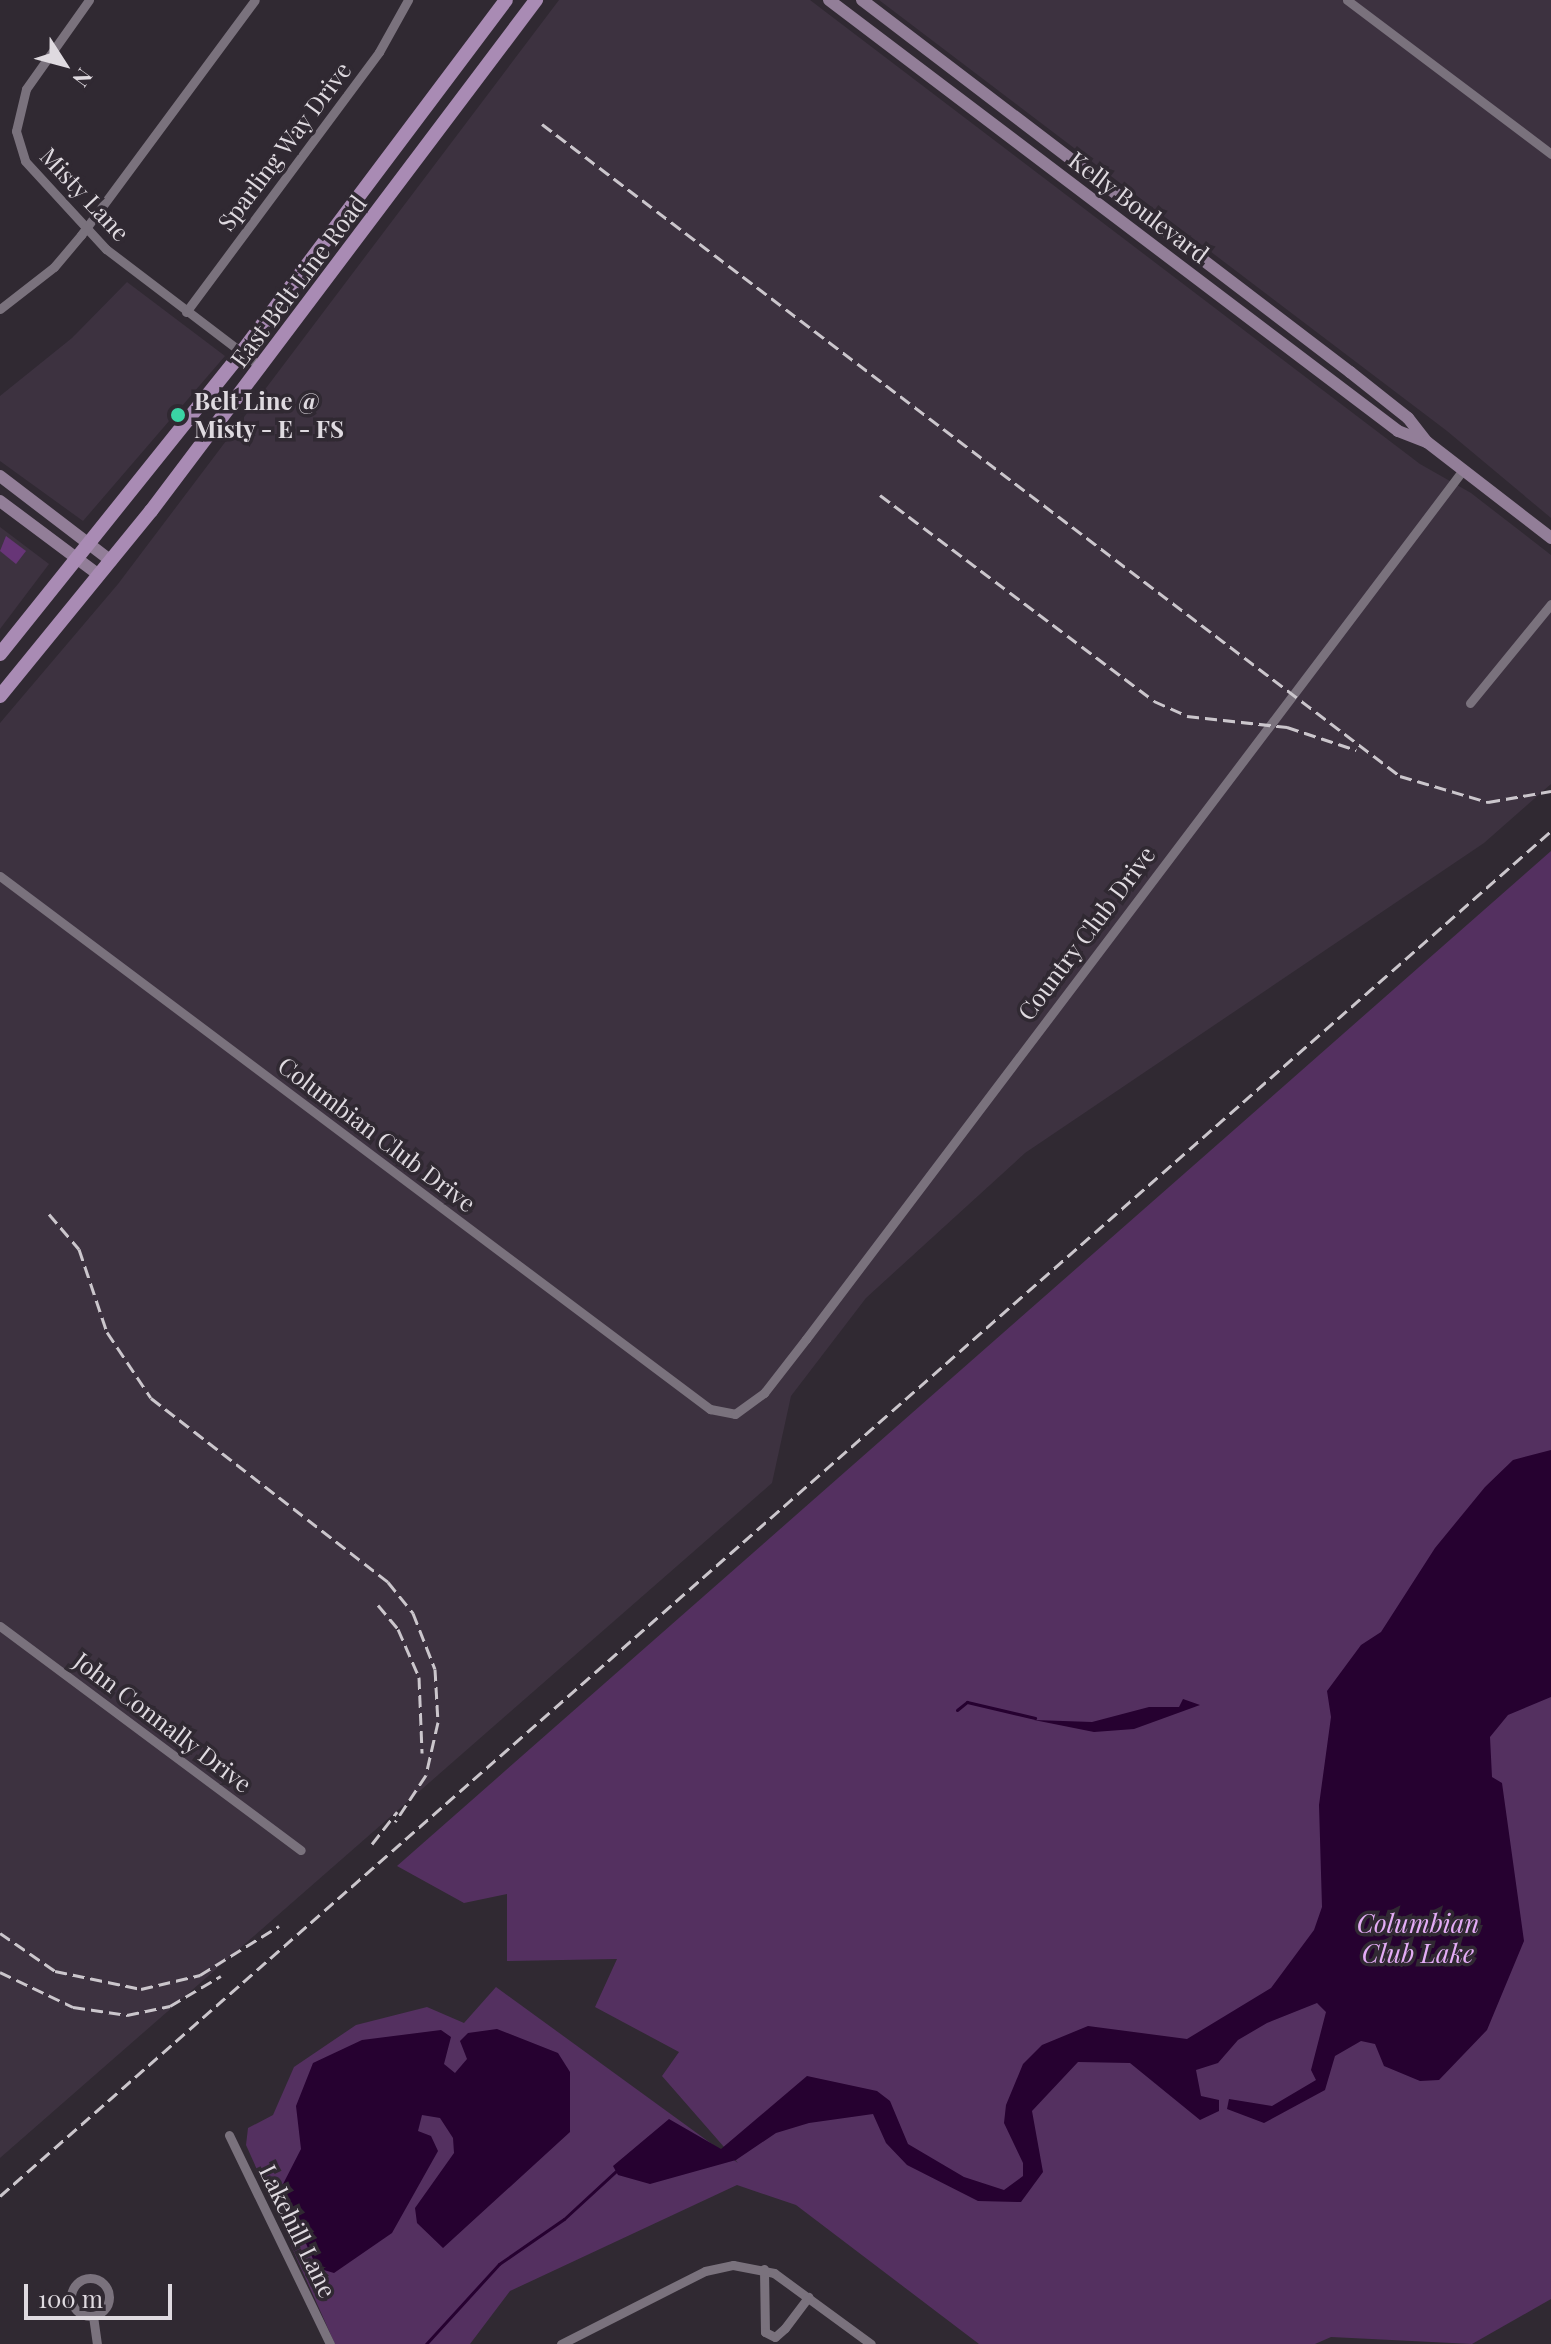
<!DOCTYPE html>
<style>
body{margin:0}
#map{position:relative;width:1551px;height:2344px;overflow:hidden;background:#302932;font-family:"Playfair Display",serif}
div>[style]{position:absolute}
.built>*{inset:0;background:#3d3240}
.green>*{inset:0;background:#543060}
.water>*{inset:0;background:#260130}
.stream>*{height:3px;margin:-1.5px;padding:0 1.5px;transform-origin:1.5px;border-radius:1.5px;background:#260130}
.building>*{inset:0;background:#673577}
.street>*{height:9px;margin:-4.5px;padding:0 4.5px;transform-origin:4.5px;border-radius:4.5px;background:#7a727d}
.street>.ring{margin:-4.5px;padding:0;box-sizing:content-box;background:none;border:9px solid #7a727d;border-radius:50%}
.secondary>*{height:12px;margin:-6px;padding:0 6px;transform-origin:6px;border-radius:6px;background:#927e98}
.primary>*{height:14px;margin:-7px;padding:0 7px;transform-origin:7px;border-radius:7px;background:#a98bb4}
.rail>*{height:3px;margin-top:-1.5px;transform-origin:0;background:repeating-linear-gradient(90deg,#cbc6cc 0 12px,transparent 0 18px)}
.dots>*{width:22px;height:22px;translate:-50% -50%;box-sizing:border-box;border:4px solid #302932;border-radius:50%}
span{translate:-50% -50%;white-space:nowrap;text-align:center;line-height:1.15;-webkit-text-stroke:7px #302932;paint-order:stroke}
.street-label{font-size:24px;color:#dfdae0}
.poi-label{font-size:24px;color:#dfdae0;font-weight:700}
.left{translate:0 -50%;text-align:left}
.water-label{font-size:26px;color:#e4acf6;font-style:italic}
.north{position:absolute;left:24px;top:24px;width:80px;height:80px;-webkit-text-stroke:6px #302932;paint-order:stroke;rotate:126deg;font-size:22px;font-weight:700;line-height:32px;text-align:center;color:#dfdae0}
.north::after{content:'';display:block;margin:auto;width:28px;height:36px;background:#dfdae0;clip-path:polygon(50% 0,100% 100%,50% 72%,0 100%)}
.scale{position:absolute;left:24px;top:2284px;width:148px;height:36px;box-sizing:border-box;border:4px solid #dfdae0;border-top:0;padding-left:10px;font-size:24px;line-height:28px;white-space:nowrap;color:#dfdae0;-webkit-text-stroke:6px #302932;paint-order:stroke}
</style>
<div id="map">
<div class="built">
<i style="clip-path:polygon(559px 0,810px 0,1420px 464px,1471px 493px,1551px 555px,1551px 784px,1484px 843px,1025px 1153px,866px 1298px,791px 1396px,772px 1483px,0 2158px,0 723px,118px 584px)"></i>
<i style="clip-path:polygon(879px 0,1551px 0,1551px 518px,1447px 431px)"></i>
<i style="clip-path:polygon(127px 282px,225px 356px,83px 521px,0 461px,0 396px,72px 338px)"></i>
<i style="clip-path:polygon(0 527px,49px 564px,0 629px)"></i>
</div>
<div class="green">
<i style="clip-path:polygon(1551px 851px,1551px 2299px,1472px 2344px,1331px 2337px,1315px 2344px,979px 2344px,796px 2205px,737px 2185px,510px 2291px,470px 2344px,335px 2344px,246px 2145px,248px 2128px,273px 2115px,294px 2067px,356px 2025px,427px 2007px,464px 2023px,496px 1987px,738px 2163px,662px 2076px,679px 2052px,595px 2007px,617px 1959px,507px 1961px,507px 1894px,464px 1903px,397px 1866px)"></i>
</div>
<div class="water">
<i style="clip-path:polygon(1551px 1450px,1551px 1697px,1508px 1715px,1490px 1737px,1492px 1777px,1502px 1783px,1524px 1941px,1487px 2030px,1439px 2080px,1420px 2081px,1384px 2066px,1375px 2044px,1361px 2041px,1335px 2056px,1325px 2090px,1264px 2123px,1227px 2109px,1229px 2099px,1272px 2106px,1316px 2080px,1311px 2070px,1326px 2012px,1317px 2003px,1267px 2023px,1238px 2040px,1218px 2063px,1196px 2070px,1201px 2096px,1219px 2100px,1219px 2111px,1200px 2120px,1130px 2063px,1078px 2062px,1032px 2111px,1043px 2172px,1021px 2202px,978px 2201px,907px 2165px,886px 2143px,873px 2114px,809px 2123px,776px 2133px,736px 2160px,650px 2184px,618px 2175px,613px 2166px,669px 2119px,721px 2149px,807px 2076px,877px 2091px,890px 2101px,908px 2144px,964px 2177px,1004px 2190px,1023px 2176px,1023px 2163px,1004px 2123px,1006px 2105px,1023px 2064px,1042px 2045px,1088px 2026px,1187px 2039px,1271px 1988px,1314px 1930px,1322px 1907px,1319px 1805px,1331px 1717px,1327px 1691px,1361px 1645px,1381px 1632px,1435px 1548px,1485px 1487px,1513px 1460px)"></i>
<i style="clip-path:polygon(1183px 1699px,1200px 1705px,1134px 1729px,1094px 1732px,1034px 1720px,1092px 1722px,1149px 1707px,1179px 1707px)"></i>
<i style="clip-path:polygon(497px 2029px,558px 2053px,570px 2072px,570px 2132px,443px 2248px,417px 2223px,415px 2208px,454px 2153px,453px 2138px,440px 2118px,422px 2115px,418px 2131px,431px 2136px,438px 2151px,392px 2233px,334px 2273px,317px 2268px,281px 2188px,301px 2149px,296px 2106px,313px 2063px,362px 2040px,441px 2030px,451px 2037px,444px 2064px,455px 2073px,467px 2059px,460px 2041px,468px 2033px)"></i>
</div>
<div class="stream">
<i style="left:957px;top:1710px;width:13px;rotate:-39deg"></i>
<i style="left:967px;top:1702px;width:70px;rotate:13.2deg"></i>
<i style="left:426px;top:2344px;width:108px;rotate:-47.6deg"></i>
<i style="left:499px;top:2264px;width:79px;rotate:-34.7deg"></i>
<i style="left:564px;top:2219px;width:71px;rotate:-42.7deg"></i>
</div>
<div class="building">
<i style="clip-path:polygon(6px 536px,26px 551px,16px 564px,0 551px)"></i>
</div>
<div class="street">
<i style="left:89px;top:0;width:109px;rotate:125.3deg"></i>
<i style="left:26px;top:89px;width:43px;rotate:103.4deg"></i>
<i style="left:16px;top:131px;width:31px;rotate:73deg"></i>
<i style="left:25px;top:161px;width:120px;rotate:47.4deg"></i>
<i style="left:106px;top:249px;width:195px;rotate:37.3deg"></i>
<i style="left:1347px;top:0;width:256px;rotate:37deg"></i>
<i style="left:0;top:309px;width:68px;rotate:-37.9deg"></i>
<i style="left:54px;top:267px;width:42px;rotate:-49.8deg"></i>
<i style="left:81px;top:235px;width:292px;rotate:-53.5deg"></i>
<i style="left:186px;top:312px;width:324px;rotate:-53.4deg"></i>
<i style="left:379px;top:52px;width:60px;rotate:-60.9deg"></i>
<i style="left:1470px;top:703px;width:128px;rotate:-50.7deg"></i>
<i style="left:0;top:876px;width:888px;rotate:36.9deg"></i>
<i style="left:710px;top:1409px;width:25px;rotate:11deg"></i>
<i style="left:735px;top:1414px;width:36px;rotate:-36deg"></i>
<i style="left:764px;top:1393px;width:68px;rotate:-52.1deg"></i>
<i style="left:806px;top:1339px;width:1089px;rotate:-52.91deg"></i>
<i style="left:0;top:1626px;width:375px;rotate:36.7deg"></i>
<i style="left:229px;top:2135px;width:232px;rotate:64.2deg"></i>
<i style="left:764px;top:2269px;width:63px;rotate:89.1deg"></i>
<i style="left:765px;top:2332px;width:11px;rotate:27deg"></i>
<i style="left:775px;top:2337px;width:13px;rotate:-42deg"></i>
<i style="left:785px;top:2328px;width:39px;rotate:-53deg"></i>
<i class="ring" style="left:71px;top:2278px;width:29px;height:29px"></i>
<i style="left:93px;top:2316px;width:28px;rotate:82deg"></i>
<i style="left:561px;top:2344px;width:161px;rotate:-26.9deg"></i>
<i style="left:705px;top:2271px;width:29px;rotate:-12deg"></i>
<i style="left:733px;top:2265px;width:42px;rotate:11deg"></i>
<i style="left:774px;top:2273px;width:120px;rotate:36.2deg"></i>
</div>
<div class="secondary">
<i style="left:829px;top:0;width:714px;rotate:37.14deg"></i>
<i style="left:1398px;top:431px;width:31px;rotate:21deg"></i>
<i style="left:862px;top:0;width:614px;rotate:37.32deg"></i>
<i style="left:1350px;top:372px;width:74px;rotate:38.4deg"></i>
<i style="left:1408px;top:418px;width:31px;rotate:52deg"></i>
<i style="left:1427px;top:442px;width:157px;rotate:37.7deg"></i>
<i style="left:0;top:476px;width:140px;rotate:37.4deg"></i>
<i style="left:0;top:501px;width:124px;rotate:36.8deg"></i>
</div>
<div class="primary">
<i style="left:0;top:654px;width:386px;rotate:-51.3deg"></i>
<i style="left:241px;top:353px;width:441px;rotate:-53.1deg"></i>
<i style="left:0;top:696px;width:239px;rotate:-50.8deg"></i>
<i style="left:151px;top:511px;width:640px;rotate:-53deg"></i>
</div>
<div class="rail">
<i style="left:542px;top:124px;width:1078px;rotate:37.23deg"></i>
<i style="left:1400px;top:776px;width:92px;rotate:16.5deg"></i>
<i style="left:1488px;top:802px;width:64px;rotate:-9.9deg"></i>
<i style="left:880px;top:495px;width:343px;rotate:36.9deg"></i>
<i style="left:1154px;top:701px;width:36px;rotate:24deg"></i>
<i style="left:1187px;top:716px;width:101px;rotate:6.3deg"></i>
<i style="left:1287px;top:727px;width:73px;rotate:18.4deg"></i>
<i style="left:49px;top:1214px;width:46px;rotate:49.4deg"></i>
<i style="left:79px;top:1249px;width:88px;rotate:71.4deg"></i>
<i style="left:107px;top:1332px;width:79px;rotate:56.3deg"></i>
<i style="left:151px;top:1398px;width:300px;rotate:37.8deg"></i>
<i style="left:388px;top:1582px;width:40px;rotate:51deg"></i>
<i style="left:413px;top:1613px;width:60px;rotate:68.6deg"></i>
<i style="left:435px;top:1669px;width:53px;rotate:86.8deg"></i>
<i style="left:438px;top:1722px;width:54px;rotate:102.8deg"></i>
<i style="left:426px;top:1775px;width:56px;rotate:123.4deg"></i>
<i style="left:378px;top:1605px;width:31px;rotate:50deg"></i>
<i style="left:398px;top:1629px;width:52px;rotate:66.4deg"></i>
<i style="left:419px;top:1677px;width:76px;rotate:87.7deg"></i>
<i style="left:372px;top:1844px;width:41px;rotate:-52deg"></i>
<i style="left:0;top:1933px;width:67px;rotate:34.6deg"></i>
<i style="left:55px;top:1971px;width:88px;rotate:11.8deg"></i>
<i style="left:141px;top:1989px;width:61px;rotate:-13.3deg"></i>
<i style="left:200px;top:1975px;width:93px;rotate:-31.8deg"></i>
<i style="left:0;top:1972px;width:81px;rotate:25.6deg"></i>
<i style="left:73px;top:2007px;width:55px;rotate:8.4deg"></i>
<i style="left:127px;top:2015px;width:44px;rotate:-11.8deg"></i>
<i style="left:170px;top:2006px;width:59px;rotate:-30.5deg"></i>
<i style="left:0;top:2196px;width:2066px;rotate:-41.35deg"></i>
</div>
<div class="dots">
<i style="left:178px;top:415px;background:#3ad4a5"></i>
</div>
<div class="street-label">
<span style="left:284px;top:146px;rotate:-53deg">Sparling Way Drive</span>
<span style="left:85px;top:194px;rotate:47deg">Misty Lane</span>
<span style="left:1139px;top:207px;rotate:37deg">Kelly Boulevard</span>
<span style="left:298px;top:281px;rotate:-53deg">East Belt Line Road</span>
<span style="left:1086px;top:933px;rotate:-53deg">Country Club Drive</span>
<span style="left:377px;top:1134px;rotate:37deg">Columbian Club Drive</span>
<span style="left:163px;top:1722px;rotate:37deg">John Connally Drive</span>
<span style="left:298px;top:2231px;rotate:64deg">Lakehill Lane</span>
</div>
<div class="poi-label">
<span class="left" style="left:194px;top:415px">Belt Line @<br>Misty - E - FS</span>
</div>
<div class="water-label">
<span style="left:1418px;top:1938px">Columbian<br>Club Lake</span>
</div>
<div class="north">N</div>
<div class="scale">100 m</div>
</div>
